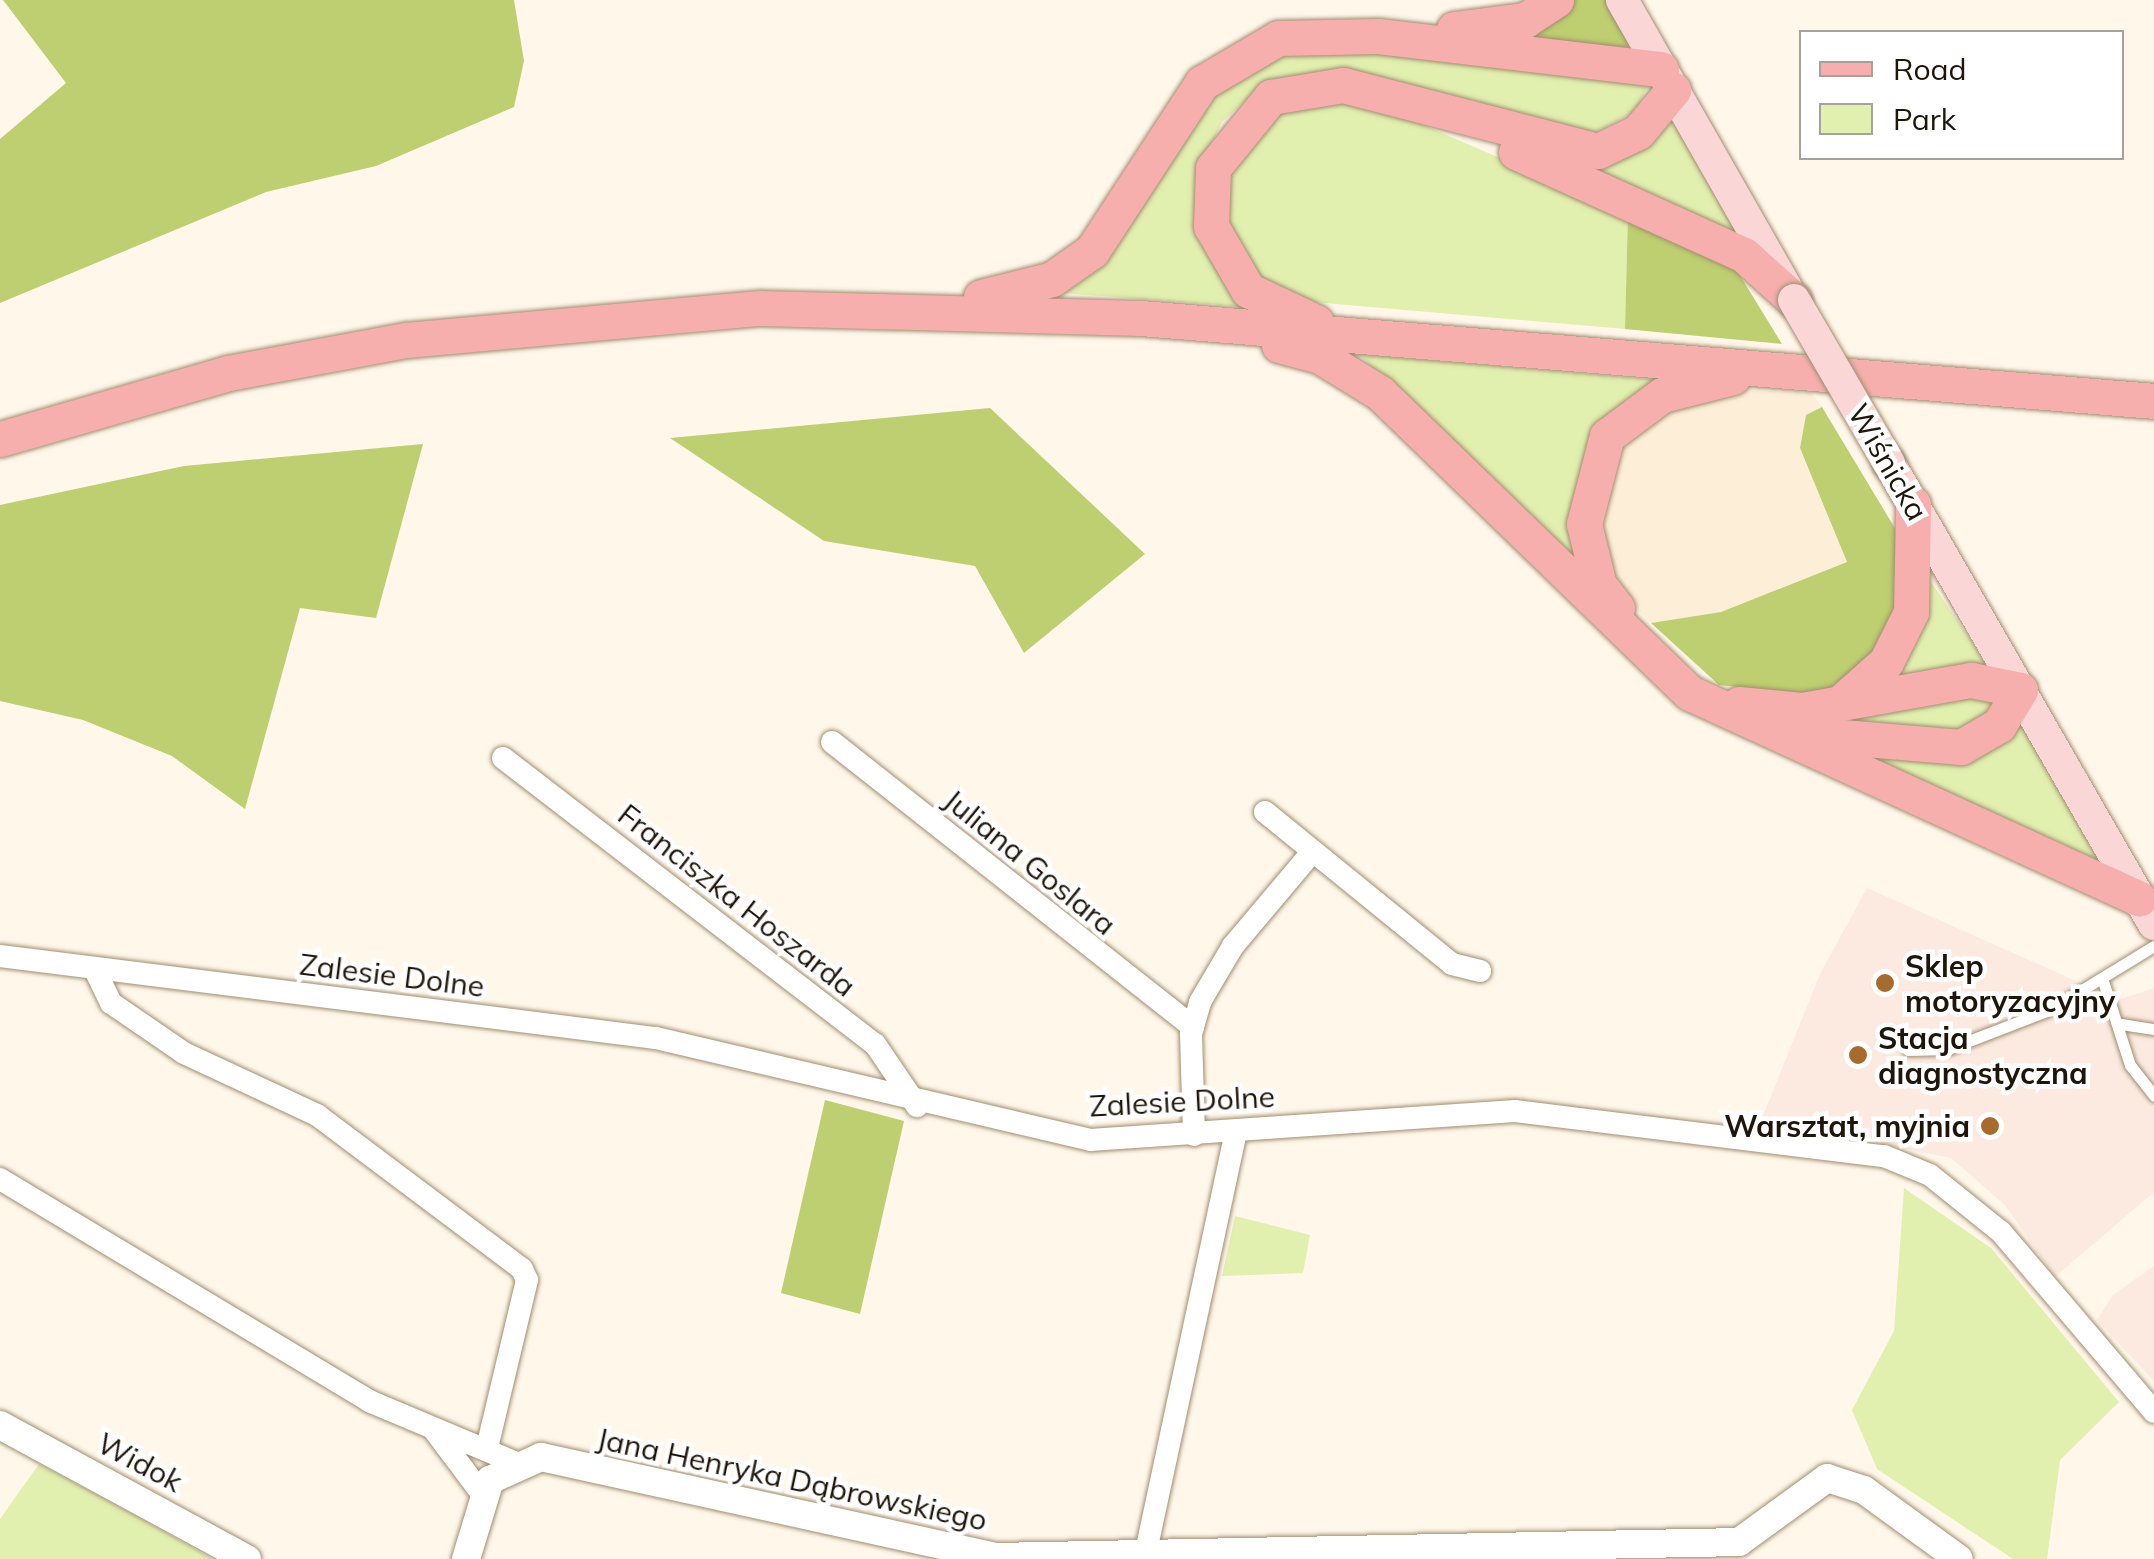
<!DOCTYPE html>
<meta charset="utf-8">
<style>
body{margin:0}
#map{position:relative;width:2154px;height:1559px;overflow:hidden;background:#fff7ea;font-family:Mulish,sans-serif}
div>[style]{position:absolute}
.commercial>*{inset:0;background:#fceae0}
.built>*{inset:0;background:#fdeed7}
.green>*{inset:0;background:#e1efaf}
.forest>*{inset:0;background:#bdcf70}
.roads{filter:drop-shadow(0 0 2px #a08d6f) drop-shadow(0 0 2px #a08d6f)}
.service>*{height:11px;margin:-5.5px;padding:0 5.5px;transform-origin:5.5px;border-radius:5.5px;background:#fff}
.minor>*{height:22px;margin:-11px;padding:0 11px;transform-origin:11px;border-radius:11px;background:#fff}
.tertiary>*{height:28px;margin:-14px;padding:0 14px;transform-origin:14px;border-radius:14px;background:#fff}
.secondary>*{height:32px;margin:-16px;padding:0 16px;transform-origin:16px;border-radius:16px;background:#fad7d6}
.primary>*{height:35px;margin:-17.5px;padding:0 17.5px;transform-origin:17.5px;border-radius:17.5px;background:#f6afad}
.bridges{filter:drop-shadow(0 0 2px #a08d6f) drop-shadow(0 0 2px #a08d6f)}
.secondary-bridge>*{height:32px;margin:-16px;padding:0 16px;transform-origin:16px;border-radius:16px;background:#fad7d6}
.dots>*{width:28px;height:28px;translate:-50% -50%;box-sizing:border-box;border:5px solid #fff;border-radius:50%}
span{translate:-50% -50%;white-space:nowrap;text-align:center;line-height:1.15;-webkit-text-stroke:9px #fff;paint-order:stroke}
.street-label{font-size:30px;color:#1e160b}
.poi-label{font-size:30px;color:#1e160b;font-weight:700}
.left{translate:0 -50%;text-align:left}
.right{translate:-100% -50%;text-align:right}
.legend{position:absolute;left:1799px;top:30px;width:325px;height:130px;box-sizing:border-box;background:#fff;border:2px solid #a5a29d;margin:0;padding:12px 18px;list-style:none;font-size:30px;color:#1e160b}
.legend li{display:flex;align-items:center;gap:20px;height:50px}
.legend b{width:50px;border:2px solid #a5a29d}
</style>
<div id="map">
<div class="commercial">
<i style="clip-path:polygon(1867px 888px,2083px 984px,2092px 1009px,2154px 988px,2154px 1192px,2055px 1277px,2005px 1205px,1951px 1158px,1761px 1121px,1820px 974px)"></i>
<i style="clip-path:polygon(2154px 1266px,2154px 1381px,2097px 1320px,2113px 1295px)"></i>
</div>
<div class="built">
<i style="clip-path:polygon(1719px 389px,1812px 393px,1822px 407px,1806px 416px,1800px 448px,1847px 562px,1721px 612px,1651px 623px,1612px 584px,1598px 527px,1606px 459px,1650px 415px)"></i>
</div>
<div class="green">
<i style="clip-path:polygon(1321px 43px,1651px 79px,1636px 111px,1589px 136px,1331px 70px,1268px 80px,1222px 122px,1199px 170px,1247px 307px,1048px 292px,1202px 99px,1251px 60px)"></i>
<i style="clip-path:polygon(1293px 95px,1386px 109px,1628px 213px,1625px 329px,1290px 300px,1240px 261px,1221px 199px,1222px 180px)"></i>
<i style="clip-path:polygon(1673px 119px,1746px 240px,1569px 159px,1629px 152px)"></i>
<i style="clip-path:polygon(1358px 354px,1658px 380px,1660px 384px,1627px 399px,1589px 443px,1573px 507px,1579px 555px,1571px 559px)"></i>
<i style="clip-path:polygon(1926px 575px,1987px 663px,1866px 691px)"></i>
<i style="clip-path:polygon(1986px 687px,1999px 706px,1963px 737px,1806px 723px)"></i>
<i style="clip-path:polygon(2019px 718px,2103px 863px,1838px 746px,1914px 759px)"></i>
<i style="clip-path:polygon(1904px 1188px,1991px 1248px,2119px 1402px,2060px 1460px,2047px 1559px,2013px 1559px,1877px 1469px,1852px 1410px,1894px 1331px)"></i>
<i style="clip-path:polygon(1235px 1216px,1310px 1235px,1303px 1273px,1222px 1276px)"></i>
<i style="clip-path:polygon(39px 1464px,131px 1513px,213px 1559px,0 1559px,0 1519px)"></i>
</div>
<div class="forest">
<i style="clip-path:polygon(3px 0,514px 0,524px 61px,514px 107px,376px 166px,266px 192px,0 303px,0 139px,66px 83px)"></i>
<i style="clip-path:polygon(1571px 0,1607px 0,1631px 43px,1621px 52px,1505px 35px)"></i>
<i style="clip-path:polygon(1628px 213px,1736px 269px,1782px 344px,1625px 329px)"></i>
<i style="clip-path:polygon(1822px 407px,1902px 540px,1902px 593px,1884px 643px,1845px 683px,1813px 695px,1719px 685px,1651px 623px,1721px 612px,1847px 562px,1800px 448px,1806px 415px)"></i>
<i style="clip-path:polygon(990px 408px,1145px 554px,1024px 653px,975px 566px,824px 541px,670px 438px)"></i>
<i style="clip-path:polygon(423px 444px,376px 618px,300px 608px,245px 809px,172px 756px,83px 720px,0 701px,0 505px,184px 466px)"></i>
<i style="clip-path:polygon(825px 1100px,904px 1121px,860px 1314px,781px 1293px)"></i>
</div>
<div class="roads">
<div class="service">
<i style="left:2102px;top:978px;width:91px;rotate:72.2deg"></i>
<i style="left:2130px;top:1065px;width:39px;rotate:52deg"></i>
<i style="left:2121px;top:1024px;width:33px;rotate:9deg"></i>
<i style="left:1908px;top:1050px;width:40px;rotate:-1.4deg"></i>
<i style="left:1948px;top:1049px;width:108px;rotate:-21.1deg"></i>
<i style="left:2049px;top:1010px;width:123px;rotate:-31.4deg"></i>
</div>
<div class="minor">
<i style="left:832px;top:742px;width:460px;rotate:38.3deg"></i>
<i style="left:503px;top:758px;width:469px;rotate:37.6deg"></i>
<i style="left:875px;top:1044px;width:75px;rotate:55.9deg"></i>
<i style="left:1265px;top:812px;width:241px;rotate:39.1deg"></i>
<i style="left:1452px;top:964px;width:29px;rotate:14deg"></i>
<i style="left:0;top:956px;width:661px;rotate:7.13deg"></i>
<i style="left:656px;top:1038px;width:446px;rotate:13.2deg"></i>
<i style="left:1090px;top:1140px;width:426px;rotate:-3.9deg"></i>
<i style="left:1515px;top:1111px;width:372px;rotate:7deg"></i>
<i style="left:1884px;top:1156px;width:50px;rotate:22.4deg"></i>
<i style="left:1930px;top:1175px;width:91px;rotate:38.8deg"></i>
<i style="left:2001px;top:1232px;width:236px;rotate:49.6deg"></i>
<i style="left:94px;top:968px;width:39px;rotate:64deg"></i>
<i style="left:111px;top:1003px;width:88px;rotate:34.4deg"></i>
<i style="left:184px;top:1053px;width:147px;rotate:25deg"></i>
<i style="left:317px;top:1115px;width:256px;rotate:36.9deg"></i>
<i style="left:522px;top:1269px;width:12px;rotate:66deg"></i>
<i style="left:527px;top:1280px;width:169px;rotate:103.4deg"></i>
<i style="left:1194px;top:1135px;width:101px;rotate:-91.7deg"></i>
<i style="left:1191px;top:1034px;width:33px;rotate:-74deg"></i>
<i style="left:1200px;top:1002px;width:65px;rotate:-59.5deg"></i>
<i style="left:1233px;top:946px;width:124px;rotate:-49.9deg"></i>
<i style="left:0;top:1179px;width:431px;rotate:31deg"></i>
<i style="left:369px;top:1401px;width:157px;rotate:22.8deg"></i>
<i style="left:434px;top:1430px;width:80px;rotate:53.1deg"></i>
<i style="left:1145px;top:1556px;width:435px;rotate:-77.9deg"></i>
</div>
<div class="tertiary">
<i style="left:0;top:1425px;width:281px;rotate:28.5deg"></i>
<i style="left:466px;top:1559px;width:83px;rotate:-73.1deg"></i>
<i style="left:490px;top:1480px;width:56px;rotate:-24.3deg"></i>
<i style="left:541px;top:1457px;width:464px;rotate:12.4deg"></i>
<i style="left:994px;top:1557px;width:745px;rotate:-1.15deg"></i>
<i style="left:1739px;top:1542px;width:109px;rotate:-36deg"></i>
<i style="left:1827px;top:1478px;width:39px;rotate:18deg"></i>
<i style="left:1864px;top:1490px;width:117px;rotate:36deg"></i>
</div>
<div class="secondary">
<i style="left:1622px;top:0;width:331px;rotate:60.3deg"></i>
<i style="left:1889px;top:463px;width:532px;rotate:60.11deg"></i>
</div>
<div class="primary">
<i style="left:1454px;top:29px;width:72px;rotate:-7.2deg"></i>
<i style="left:1525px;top:20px;width:37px;rotate:-33deg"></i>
<i style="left:1516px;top:152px;width:250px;rotate:24.3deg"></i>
<i style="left:1744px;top:255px;width:67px;rotate:42deg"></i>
<i style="left:981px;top:297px;width:73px;rotate:-14.2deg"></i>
<i style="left:1052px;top:279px;width:49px;rotate:-35deg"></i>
<i style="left:1092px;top:251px;width:201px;rotate:-56.8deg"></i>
<i style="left:1202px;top:83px;width:88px;rotate:-30.6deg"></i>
<i style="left:1278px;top:38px;width:100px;rotate:-1.1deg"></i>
<i style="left:1378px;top:36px;width:285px;rotate:6.7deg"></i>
<i style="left:1316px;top:322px;width:75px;rotate:-154.8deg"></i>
<i style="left:1248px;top:290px;width:74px;rotate:-120deg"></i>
<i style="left:1211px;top:226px;width:58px;rotate:-88deg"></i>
<i style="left:1213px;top:168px;width:92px;rotate:-50.8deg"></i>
<i style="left:1271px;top:97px;width:73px;rotate:-9.5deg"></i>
<i style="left:1343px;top:85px;width:263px;rotate:14.5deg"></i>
<i style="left:1598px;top:151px;width:44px;rotate:-25.4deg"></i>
<i style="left:1638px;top:132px;width:55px;rotate:-50.2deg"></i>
<i style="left:1279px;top:345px;width:42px;rotate:15deg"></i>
<i style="left:1320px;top:356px;width:70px;rotate:31.7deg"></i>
<i style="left:1380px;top:393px;width:431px;rotate:44.1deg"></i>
<i style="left:1690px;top:693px;width:494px;rotate:24.6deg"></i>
<i style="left:0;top:439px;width:237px;rotate:-16.1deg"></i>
<i style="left:228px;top:373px;width:181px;rotate:-10.5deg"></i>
<i style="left:406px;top:340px;width:355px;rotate:-5.2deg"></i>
<i style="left:760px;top:308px;width:381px;rotate:1.5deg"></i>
<i style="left:1141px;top:318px;width:1016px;rotate:4.68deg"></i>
<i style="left:1617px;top:608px;width:29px;rotate:-128deg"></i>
<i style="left:1599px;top:585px;width:63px;rotate:-103.8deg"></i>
<i style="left:1584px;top:524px;width:91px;rotate:-75.4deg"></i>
<i style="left:1607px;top:436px;width:69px;rotate:-36.7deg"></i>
<i style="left:1662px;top:395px;width:73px;rotate:-14.2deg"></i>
<i style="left:1842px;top:701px;width:59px;rotate:-41.6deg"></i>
<i style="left:1886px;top:662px;width:56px;rotate:-63.4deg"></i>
<i style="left:1911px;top:612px;width:108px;rotate:-88.9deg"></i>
<i style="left:1739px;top:704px;width:63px;rotate:5.4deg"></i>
<i style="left:1802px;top:710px;width:172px;rotate:-10.1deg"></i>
<i style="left:1971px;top:680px;width:50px;rotate:11.5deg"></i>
<i style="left:2020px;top:690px;width:41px;rotate:121deg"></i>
<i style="left:1999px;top:725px;width:44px;rotate:149.9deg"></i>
<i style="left:1961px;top:747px;width:155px;rotate:-175.2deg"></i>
</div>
</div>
<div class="bridges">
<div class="secondary-bridge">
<i style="left:1794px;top:300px;width:189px;rotate:59.8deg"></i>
</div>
</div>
<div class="dots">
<i style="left:1885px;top:983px;background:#a76b2e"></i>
<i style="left:1858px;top:1055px;background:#a76b2e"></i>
<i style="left:1990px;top:1126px;background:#a76b2e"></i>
</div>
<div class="street-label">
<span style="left:1888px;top:462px;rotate:60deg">Wiśnicka</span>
<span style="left:1030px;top:862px;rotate:39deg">Juliana Goslara</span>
<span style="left:737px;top:900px;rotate:38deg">Franciszka Hoszarda</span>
<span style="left:392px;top:975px;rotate:7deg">Zalesie Dolne</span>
<span style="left:1182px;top:1101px;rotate:-3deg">Zalesie Dolne</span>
<span style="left:140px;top:1462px;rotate:28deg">Widok</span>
<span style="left:792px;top:1479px;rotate:12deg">Jana Henryka Dąbrowskiego</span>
</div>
<div class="poi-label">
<span class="left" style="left:1905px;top:983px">Sklep<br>motoryzacyjny</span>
<span class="left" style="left:1878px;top:1055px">Stacja<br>diagnostyczna</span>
<span class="right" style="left:1970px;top:1126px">Warsztat, myjnia</span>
</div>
<ul class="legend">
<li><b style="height:12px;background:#f6afad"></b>Road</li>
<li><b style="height:28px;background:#e1efaf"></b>Park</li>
</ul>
</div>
